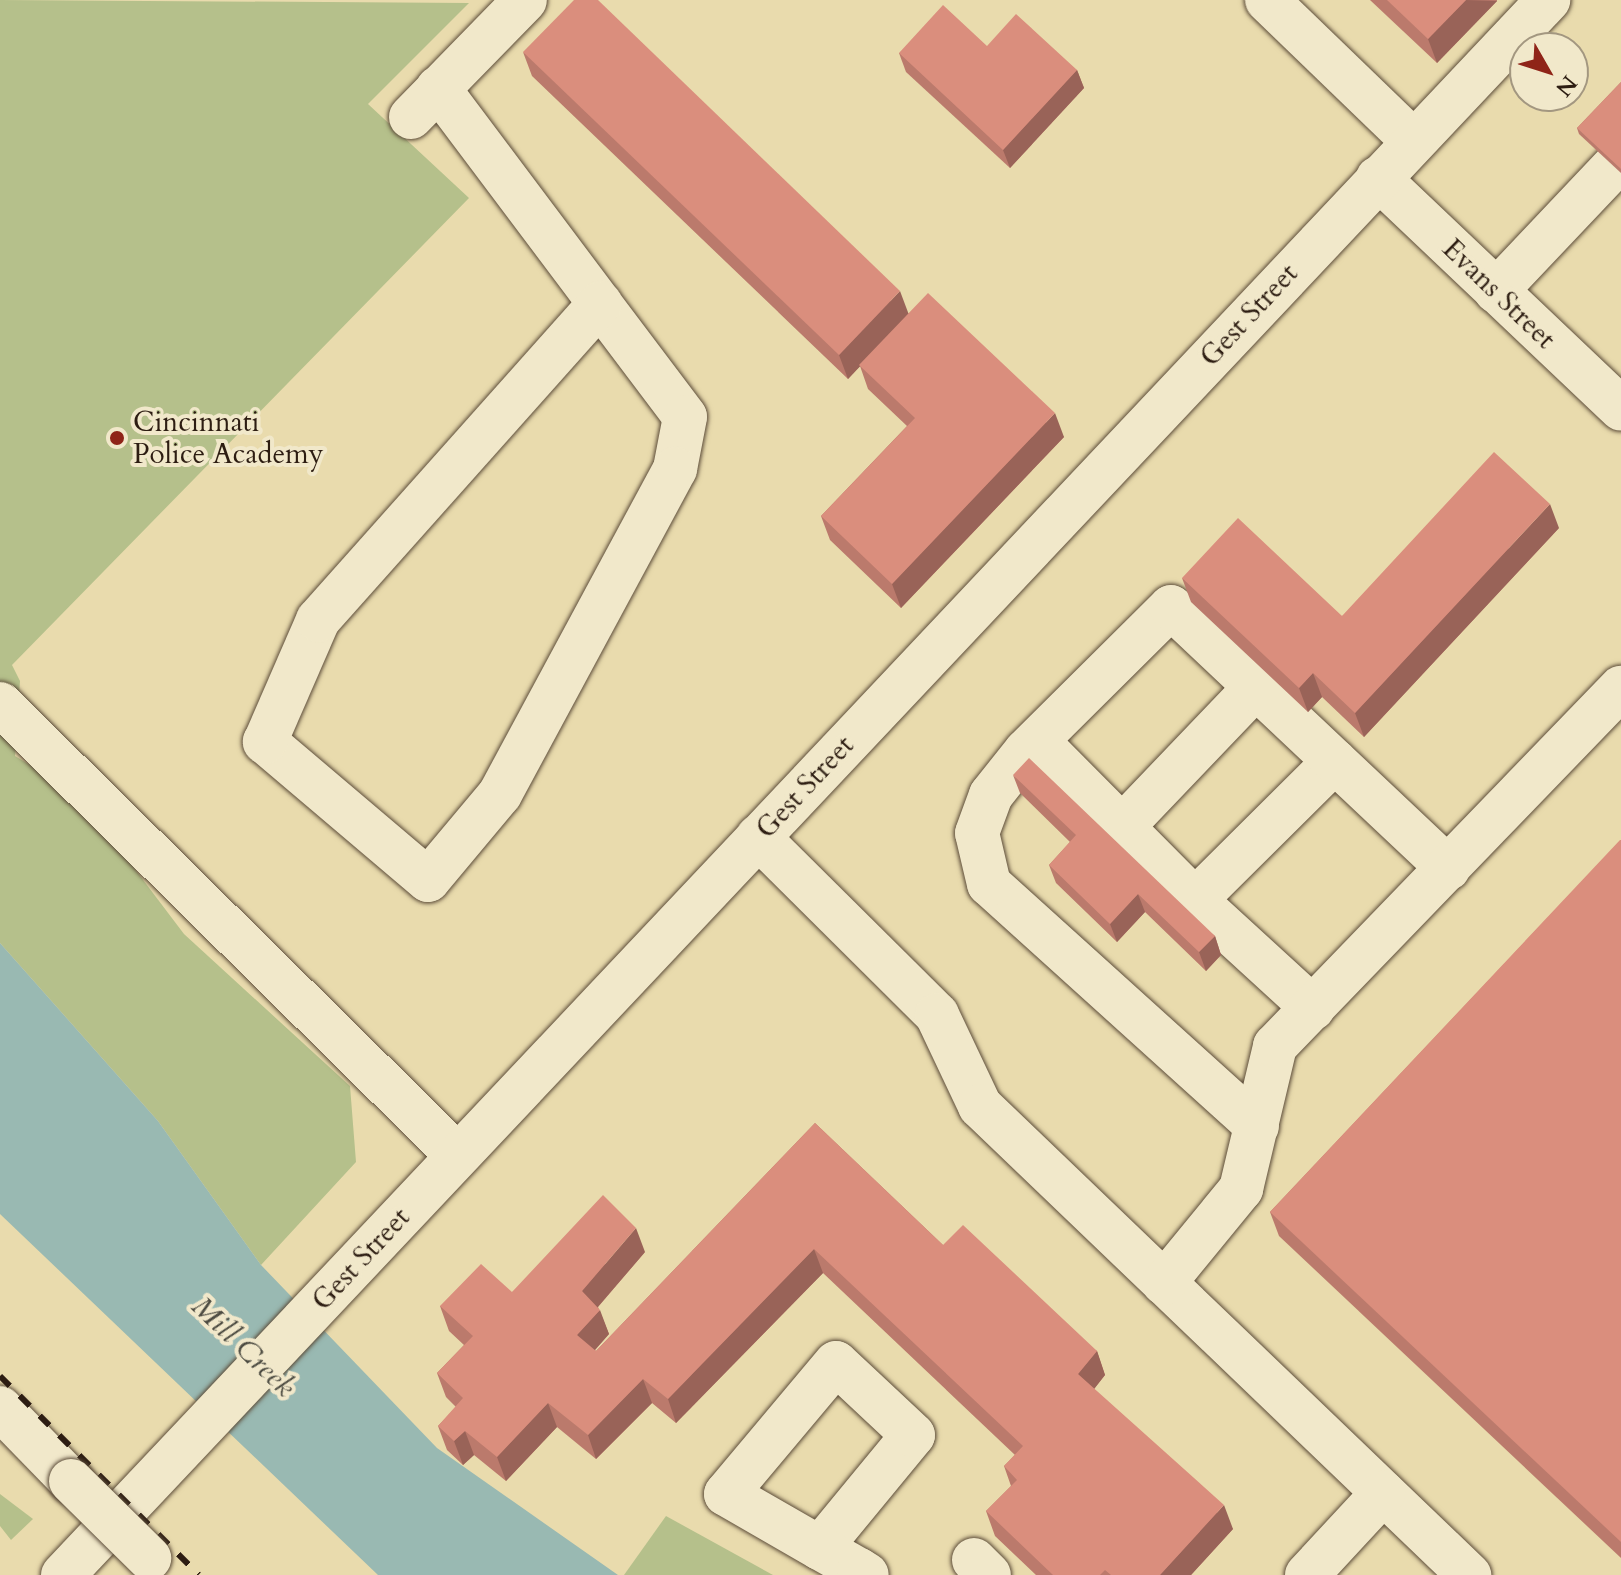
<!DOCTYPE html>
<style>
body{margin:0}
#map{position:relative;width:1621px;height:1575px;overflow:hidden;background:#e9dbad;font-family:Cardo,serif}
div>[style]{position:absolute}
.green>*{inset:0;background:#b5c08b}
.water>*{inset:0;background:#99b9b2}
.roads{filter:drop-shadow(0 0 2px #5c4c39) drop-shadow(0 0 2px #5c4c39)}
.minor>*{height:44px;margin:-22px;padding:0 22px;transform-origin:22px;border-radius:22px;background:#f1e8ca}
.rail>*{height:6px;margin-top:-3px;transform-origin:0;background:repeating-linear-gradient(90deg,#2d1d12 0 14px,transparent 0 28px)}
.bridges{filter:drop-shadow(0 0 2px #5c4c39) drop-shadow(0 0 2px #5c4c39)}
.minor-bridge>*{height:44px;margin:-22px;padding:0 22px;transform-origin:22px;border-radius:22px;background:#f1e8ca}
.wall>*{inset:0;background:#bb7a6c}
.shaded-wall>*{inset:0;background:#996358}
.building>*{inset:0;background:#da8e7d}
.dots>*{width:22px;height:22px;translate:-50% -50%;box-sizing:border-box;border:4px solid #f1e8ca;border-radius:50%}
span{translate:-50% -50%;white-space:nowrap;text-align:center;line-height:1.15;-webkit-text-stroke:8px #f1e8ca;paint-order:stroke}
.street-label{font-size:28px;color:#2d1d12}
.poi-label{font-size:28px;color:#2d1d12}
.left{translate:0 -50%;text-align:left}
.water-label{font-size:30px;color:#4d4c42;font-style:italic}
.north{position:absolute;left:1509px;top:32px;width:80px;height:80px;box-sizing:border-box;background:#f1e8ca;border:2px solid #a39780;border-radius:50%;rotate:129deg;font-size:22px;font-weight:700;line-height:32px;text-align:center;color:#2d1d12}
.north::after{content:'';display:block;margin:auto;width:28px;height:36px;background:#8f2418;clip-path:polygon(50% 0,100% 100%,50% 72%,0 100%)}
</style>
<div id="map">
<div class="green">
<i style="clip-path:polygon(0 0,469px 3px,368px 104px,469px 198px,12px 665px,20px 681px,15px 756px,78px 794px,184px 934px,350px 1086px,356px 1162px,261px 1265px,158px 1121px,0 943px)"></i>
<i style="clip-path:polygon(0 1494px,33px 1519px,11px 1540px,0 1526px)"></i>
<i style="clip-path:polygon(666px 1516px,773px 1575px,624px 1575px)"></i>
</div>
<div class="water">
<i style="clip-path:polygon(0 943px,158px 1121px,261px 1265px,437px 1448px,618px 1575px,378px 1575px,0 1214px)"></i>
</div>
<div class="roads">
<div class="minor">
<i style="left:1267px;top:0;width:203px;rotate:44deg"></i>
<i style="left:438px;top:88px;width:270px;rotate:53.1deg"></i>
<i style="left:600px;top:304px;width:141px;rotate:53deg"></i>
<i style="left:685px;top:417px;width:53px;rotate:100.9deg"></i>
<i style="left:675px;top:469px;width:369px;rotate:118.3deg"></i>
<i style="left:500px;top:794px;width:112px;rotate:129.9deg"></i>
<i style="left:428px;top:880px;width:214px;rotate:-139.7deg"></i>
<i style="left:265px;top:742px;width:133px;rotate:-66.5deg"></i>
<i style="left:318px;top:620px;width:424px;rotate:-48.3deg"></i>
<i style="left:411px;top:117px;width:163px;rotate:-45.7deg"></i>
<i style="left:1378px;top:178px;width:335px;rotate:43.5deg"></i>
<i style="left:1496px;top:291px;width:182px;rotate:-46.6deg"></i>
<i style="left:0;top:704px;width:643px;rotate:44.62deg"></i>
<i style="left:1037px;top:741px;width:224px;rotate:45.2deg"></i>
<i style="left:1195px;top:900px;width:197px;rotate:-44.8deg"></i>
<i style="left:1122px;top:827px;width:194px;rotate:-46.3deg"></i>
<i style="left:758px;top:837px;width:252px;rotate:44.8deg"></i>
<i style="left:937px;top:1015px;width:101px;rotate:64.7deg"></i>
<i style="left:980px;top:1106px;width:678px;rotate:43.8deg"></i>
<i style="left:1195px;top:900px;width:160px;rotate:42.5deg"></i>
<i style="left:1257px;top:1126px;width:361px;rotate:-137.9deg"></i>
<i style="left:989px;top:884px;width:52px;rotate:-103.2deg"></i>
<i style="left:977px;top:833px;width:40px;rotate:-69.8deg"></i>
<i style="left:991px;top:795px;width:56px;rotate:-51.5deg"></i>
<i style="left:1026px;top:751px;width:204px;rotate:-44.8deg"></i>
<i style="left:1171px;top:607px;width:381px;rotate:43.3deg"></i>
<i style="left:1164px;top:1283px;width:122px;rotate:-50.7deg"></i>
<i style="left:1241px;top:1189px;width:147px;rotate:-76.6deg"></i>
<i style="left:1275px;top:1046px;width:498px;rotate:-46deg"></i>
<i style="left:0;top:1408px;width:102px;rotate:45.8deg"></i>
<i style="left:820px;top:1548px;width:146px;rotate:-50.5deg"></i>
<i style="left:913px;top:1435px;width:105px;rotate:-136.9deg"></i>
<i style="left:836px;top:1363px;width:171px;rotate:130deg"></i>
<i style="left:726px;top:1494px;width:108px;rotate:29.9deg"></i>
<i style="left:820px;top:1548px;width:45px;rotate:29.4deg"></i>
<i style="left:859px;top:1570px;width:9px;rotate:32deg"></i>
<i style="left:974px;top:1560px;width:21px;rotate:45deg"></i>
<i style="left:63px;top:1575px;width:2165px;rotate:-46.68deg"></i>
<i style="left:1307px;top:1575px;width:112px;rotate:-47.2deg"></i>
</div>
</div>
<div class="rail">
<i style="left:0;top:1376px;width:281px;rotate:45deg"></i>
</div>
<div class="bridges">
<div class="minor-bridge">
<i style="left:71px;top:1481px;width:110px;rotate:44.6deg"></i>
</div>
</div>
<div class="wall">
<i style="clip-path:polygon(1370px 0,1497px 0,1497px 1px,1437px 63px)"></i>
<i style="clip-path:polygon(987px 46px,1077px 70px,1084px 88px,1010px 168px,906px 72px,899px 53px)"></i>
<i style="clip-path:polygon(523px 52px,908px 313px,1064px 437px,901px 608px,830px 540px,821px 516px,907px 426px,868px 389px,860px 366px,848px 379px,532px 76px)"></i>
<i style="clip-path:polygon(1621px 82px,1621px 173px,1579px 134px,1577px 128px)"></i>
<i style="clip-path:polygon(1559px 528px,1364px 737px,1322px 697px,1308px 712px,1191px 602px,1182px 578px,1342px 616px)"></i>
<i style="clip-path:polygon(1013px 775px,1215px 936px,1221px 955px,1206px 971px,1145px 912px,1117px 942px,1056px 883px,1049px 865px,1070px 842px,1020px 793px)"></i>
<i style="clip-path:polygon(1621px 840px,1621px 1558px,1279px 1236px,1270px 1212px)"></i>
<i style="clip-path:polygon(815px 1123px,943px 1245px,1097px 1351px,1105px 1375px,1094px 1389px,1233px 1529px,1191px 1575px,1036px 1575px,995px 1536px,986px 1511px,1011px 1486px,1004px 1466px,1015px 1455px,823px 1273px,676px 1423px,652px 1403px,596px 1459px,557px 1427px,506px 1481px,474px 1455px,463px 1465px,447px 1450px,438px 1426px,456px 1407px,446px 1397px,437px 1373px,464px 1345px,449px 1331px,440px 1306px,512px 1292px,645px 1252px,598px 1307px,609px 1334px,595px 1350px,596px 1351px)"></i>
</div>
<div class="shaded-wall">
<i style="clip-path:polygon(1466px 0,1497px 1px,1437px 63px,1428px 39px)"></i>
<i style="clip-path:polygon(1077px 70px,1084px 88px,1010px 168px,1003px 150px)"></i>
<i style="clip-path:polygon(900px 291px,909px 315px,848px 379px,839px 355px)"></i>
<i style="clip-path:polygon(1055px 413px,1064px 437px,901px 608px,892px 584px)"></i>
<i style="clip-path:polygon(1550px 504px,1559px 528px,1364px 737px,1355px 713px)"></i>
<i style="clip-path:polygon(1313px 673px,1322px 697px,1308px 712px,1299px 688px)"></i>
<i style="clip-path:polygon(1138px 894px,1145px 912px,1117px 942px,1110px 924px)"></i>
<i style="clip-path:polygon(1215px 936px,1221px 955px,1206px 971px,1199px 952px)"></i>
<i style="clip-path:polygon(636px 1228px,645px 1252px,590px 1316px,582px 1291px)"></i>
<i style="clip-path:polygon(814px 1249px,823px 1273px,676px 1423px,668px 1399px)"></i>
<i style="clip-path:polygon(600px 1310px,609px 1334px,586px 1360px,577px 1335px)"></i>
<i style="clip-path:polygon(1097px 1351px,1105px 1375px,1087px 1398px,1078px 1374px)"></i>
<i style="clip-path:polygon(643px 1379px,652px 1403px,596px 1459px,588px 1435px)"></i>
<i style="clip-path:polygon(548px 1403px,557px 1427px,506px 1481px,497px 1457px)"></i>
<i style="clip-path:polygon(465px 1431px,474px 1455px,463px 1465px,454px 1441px)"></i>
<i style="clip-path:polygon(1224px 1505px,1233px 1529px,1191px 1575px,1160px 1575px)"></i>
</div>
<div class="building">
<i style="clip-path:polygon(574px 0,598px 0,900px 291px,839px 355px,523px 52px)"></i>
<i style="clip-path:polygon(1387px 0,1466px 0,1428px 39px)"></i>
<i style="clip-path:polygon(943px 5px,987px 46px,1016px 14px,1077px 70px,1003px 150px,899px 53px)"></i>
<i style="clip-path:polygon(1621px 82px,1621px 169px,1577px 128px)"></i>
<i style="clip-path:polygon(928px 293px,1055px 413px,892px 584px,821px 516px,915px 418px,859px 365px)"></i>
<i style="clip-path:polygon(1494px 452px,1550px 504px,1355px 713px,1313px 673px,1299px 688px,1182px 578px,1238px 518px,1342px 616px)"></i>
<i style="clip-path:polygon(1029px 758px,1215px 936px,1199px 952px,1138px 894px,1110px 924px,1049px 865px,1076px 835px,1013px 775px)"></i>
<i style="clip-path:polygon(1620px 840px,1621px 840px,1621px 1542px,1270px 1212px)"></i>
<i style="clip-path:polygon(815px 1123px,943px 1245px,963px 1225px,1097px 1351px,1078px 1374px,1224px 1505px,1160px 1575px,1111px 1575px,1105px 1570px,1100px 1575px,1053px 1575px,986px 1511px,1017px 1480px,1004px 1466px,1023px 1446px,814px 1249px,668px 1399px,643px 1379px,588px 1435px,548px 1403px,497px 1457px,465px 1431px,454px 1441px,438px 1426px,463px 1398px,437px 1373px,473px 1336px,440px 1306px,481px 1264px,512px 1292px,603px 1195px,636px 1228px,582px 1291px,600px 1310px,577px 1335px,596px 1351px)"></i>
</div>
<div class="dots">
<i style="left:117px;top:438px;background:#8f2418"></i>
</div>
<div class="street-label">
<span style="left:1499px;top:294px;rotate:44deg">Evans Street</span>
<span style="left:1249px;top:315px;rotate:-47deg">Gest Street</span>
<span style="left:805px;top:787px;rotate:-47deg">Gest Street</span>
<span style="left:361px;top:1259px;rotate:-47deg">Gest Street</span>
</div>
<div class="poi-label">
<span class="left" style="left:133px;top:438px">Cincinnati<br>Police Academy</span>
</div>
<div class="water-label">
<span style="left:243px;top:1347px;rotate:44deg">Mill Creek</span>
</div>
<div class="north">N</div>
</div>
